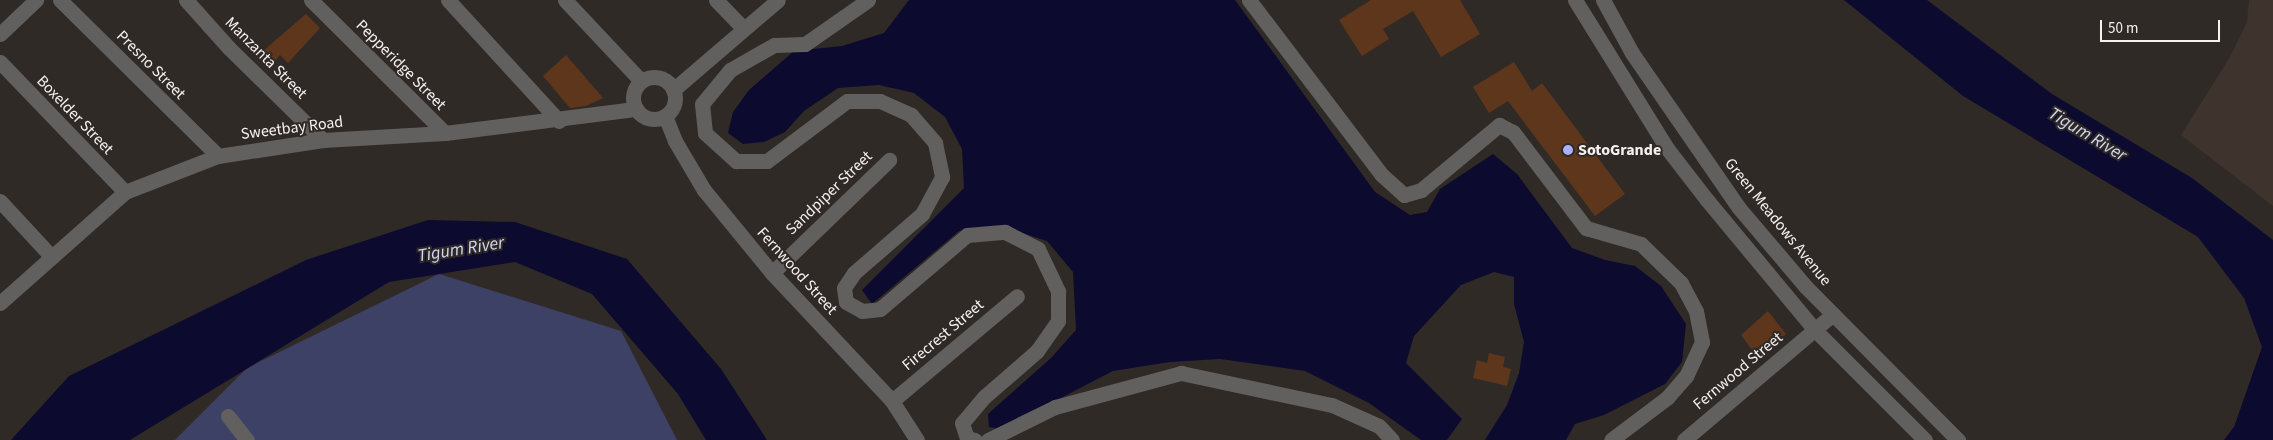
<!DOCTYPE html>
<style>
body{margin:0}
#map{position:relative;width:2273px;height:440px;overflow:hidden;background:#302a27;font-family:"Source Sans 3",sans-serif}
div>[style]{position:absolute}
.built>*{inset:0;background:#3e332d}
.green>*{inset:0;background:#3e4166}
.water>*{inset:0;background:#0c0a2e}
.building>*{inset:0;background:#5e361c}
.minor>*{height:15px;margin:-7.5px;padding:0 7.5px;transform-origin:7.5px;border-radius:7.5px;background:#62605e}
.minor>.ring{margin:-7.5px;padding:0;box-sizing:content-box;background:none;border:15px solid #62605e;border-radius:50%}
.dots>*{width:14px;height:14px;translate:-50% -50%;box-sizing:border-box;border:2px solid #302a27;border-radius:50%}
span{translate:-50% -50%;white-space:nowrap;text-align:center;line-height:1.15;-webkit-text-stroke:4px #302a27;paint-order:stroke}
.street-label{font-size:16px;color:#f5f1ef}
.poi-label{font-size:16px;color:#f5f1ef;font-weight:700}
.left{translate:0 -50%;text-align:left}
.water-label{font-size:18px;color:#d3d7f4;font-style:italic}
.scale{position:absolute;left:2100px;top:20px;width:120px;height:22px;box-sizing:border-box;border:2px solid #f5f1ef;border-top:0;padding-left:6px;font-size:15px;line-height:18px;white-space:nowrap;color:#f5f1ef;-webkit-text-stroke:4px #302a27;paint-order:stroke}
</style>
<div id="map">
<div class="built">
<i style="clip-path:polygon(2249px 0,2273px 0,2273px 206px,2181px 135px,2230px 57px,2247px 22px)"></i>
</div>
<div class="green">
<i style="clip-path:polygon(439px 274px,621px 331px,677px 440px,175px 440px,247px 368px)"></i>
</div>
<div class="water">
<i style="clip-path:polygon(909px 0,1235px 0,1375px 192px,1410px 215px,1427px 212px,1440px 189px,1493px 154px,1517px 174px,1572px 248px,1605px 260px,1635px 266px,1661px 286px,1686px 324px,1682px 362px,1665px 384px,1604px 415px,1575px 424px,1566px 440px,1485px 440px,1507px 405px,1519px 373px,1524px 342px,1514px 304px,1514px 277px,1494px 272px,1461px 285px,1414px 336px,1406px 363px,1462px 419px,1447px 440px,1421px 440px,1369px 403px,1305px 371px,1220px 359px,1170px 362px,1113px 371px,1001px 429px,989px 427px,988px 414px,1051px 358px,1076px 330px,1073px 272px,1047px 241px,1001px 226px,959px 231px,872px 304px,862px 290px,964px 188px,962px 149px,945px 117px,914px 93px,879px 85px,838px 88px,804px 111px,785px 132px,764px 142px,743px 144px,728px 133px,733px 112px,749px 90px,794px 51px,842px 46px,884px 33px)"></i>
<i style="clip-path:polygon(1844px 0,1927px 0,2052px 94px,2192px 178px,2273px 240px,2273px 440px,2224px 440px,2234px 427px,2262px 347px,2244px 298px,2198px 237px,1963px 96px)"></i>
<i style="clip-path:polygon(428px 220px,515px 222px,627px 259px,721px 369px,767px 440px,706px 440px,678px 394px,592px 294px,515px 262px,389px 282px,130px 440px,11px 440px,69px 376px,306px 260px)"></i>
</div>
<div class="building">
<i style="clip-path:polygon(1371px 0,1460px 0,1480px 34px,1441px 57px,1413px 11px,1383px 29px,1389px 39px,1362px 56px,1339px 20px)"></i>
<i style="clip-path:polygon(306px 14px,320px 28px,288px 63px,280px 55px,274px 62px,263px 51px)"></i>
<i style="clip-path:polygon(566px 55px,603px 98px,586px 106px,570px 108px,543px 76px)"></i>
<i style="clip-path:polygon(1514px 62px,1532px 91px,1542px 83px,1625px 194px,1595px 216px,1508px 101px,1489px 113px,1473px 87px)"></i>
<i style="clip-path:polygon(1768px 311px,1786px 334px,1759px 359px,1741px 335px)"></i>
<i style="clip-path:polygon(1489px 353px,1505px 357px,1503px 367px,1511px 369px,1507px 386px,1473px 378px,1477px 360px,1487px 363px)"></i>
</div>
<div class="minor">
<i style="left:60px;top:0;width:222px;rotate:44.6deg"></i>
<i style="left:186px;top:0;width:64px;rotate:48.1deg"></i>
<i style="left:229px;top:48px;width:132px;rotate:44.4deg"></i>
<i style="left:311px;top:0;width:189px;rotate:44.8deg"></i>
<i style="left:448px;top:0;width:164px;rotate:47.5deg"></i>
<i style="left:565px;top:0;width:111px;rotate:46.8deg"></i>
<i style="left:716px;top:0;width:39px;rotate:46deg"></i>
<i style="left:868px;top:0;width:77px;rotate:145.1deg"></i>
<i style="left:805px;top:44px;width:31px;rotate:178deg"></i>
<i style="left:774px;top:45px;width:51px;rotate:150.4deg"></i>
<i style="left:730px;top:70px;width:44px;rotate:129.5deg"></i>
<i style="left:702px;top:104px;width:29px;rotate:84deg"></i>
<i style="left:705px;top:133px;width:42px;rotate:42.1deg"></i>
<i style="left:736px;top:161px;width:31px"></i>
<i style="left:767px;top:161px;width:100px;rotate:-36.9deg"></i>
<i style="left:847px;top:101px;width:33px"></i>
<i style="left:880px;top:101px;width:34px;rotate:24deg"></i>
<i style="left:911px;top:115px;width:37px;rotate:49deg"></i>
<i style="left:935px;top:143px;width:35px;rotate:78deg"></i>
<i style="left:942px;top:177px;width:42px;rotate:118.4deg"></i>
<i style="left:922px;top:214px;width:90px;rotate:139.1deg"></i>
<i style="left:854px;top:273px;width:18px;rotate:124deg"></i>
<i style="left:844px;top:288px;width:14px;rotate:82deg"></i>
<i style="left:846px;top:302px;width:18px;rotate:29deg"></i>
<i style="left:862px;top:311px;width:18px;rotate:-6deg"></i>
<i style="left:880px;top:309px;width:114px;rotate:-40.4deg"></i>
<i style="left:967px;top:235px;width:38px;rotate:-5deg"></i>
<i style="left:1005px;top:232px;width:37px;rotate:27deg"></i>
<i style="left:1038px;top:249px;width:47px;rotate:64.5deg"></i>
<i style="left:1058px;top:291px;width:30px;rotate:90deg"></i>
<i style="left:1058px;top:321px;width:37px;rotate:125deg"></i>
<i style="left:1037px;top:351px;width:70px;rotate:139deg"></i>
<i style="left:984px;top:397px;width:34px;rotate:130deg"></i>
<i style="left:962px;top:423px;width:16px;rotate:72deg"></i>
<i style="left:967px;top:438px;width:8px;rotate:14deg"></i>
<i style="left:1249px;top:0;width:220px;rotate:52.8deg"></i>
<i style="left:1382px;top:175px;width:30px;rotate:42deg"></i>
<i style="left:1404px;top:195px;width:18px;rotate:-16deg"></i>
<i style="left:1421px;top:190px;width:102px;rotate:-39.8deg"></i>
<i style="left:1499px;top:125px;width:16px;rotate:27deg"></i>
<i style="left:1513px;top:132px;width:121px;rotate:52.8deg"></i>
<i style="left:1586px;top:228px;width:57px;rotate:16.2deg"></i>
<i style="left:1641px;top:244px;width:56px;rotate:44.3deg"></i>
<i style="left:1681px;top:283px;width:32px;rotate:62deg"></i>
<i style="left:1696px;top:311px;width:32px;rotate:79deg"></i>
<i style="left:1702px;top:342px;width:38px;rotate:115deg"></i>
<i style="left:1686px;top:376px;width:28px;rotate:131deg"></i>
<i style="left:1668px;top:397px;width:71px;rotate:143deg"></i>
<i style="left:1575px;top:0;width:173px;rotate:58.2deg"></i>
<i style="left:1666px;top:147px;width:67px;rotate:52.3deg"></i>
<i style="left:1707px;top:200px;width:168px;rotate:50.3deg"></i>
<i style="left:1814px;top:329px;width:157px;rotate:45deg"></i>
<i style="left:1603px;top:0;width:60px;rotate:61.3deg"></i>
<i style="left:1632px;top:53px;width:188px;rotate:55.4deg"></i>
<i style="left:1739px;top:208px;width:104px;rotate:49.7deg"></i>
<i style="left:1806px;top:287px;width:216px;rotate:45.2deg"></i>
<i style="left:0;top:34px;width:50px;rotate:-43.4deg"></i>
<i style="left:0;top:62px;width:180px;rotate:46.1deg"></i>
<i class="ring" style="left:633px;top:77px;width:27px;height:27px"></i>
<i style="left:673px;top:90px;width:138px;rotate:-40.6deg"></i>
<i style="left:665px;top:116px;width:27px;rotate:68deg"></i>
<i style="left:675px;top:141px;width:57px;rotate:59.4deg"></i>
<i style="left:704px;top:190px;width:107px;rotate:50.7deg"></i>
<i style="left:772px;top:273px;width:175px;rotate:46.8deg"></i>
<i style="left:892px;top:401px;width:46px;rotate:57.3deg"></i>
<i style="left:0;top:201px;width:75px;rotate:47.2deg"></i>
<i style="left:772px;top:273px;width:163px;rotate:-44deg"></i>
<i style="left:0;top:303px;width:167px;rotate:-41.6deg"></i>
<i style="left:125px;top:192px;width:100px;rotate:-21.2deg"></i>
<i style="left:218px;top:156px;width:106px;rotate:-8.7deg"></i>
<i style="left:323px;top:140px;width:122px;rotate:-3.3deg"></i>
<i style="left:445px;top:133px;width:193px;rotate:-7.2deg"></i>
<i style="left:892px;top:401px;width:163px;rotate:-40deg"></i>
<i style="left:228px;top:416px;width:31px;rotate:52deg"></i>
<i style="left:988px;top:440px;width:75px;rotate:-26.2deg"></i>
<i style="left:1055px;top:407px;width:131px;rotate:-15.1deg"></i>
<i style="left:1181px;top:373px;width:154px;rotate:12deg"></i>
<i style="left:1332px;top:405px;width:51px;rotate:24.1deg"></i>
<i style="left:1379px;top:426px;width:19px;rotate:47deg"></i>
<i style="left:1684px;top:440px;width:195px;rotate:-40.2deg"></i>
</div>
<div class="dots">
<i style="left:1568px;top:150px;background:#a9b0fc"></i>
</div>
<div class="street-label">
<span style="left:266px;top:58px;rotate:45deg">Manzanta Street</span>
<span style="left:151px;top:65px;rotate:45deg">Presno Street</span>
<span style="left:401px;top:65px;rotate:45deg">Pepperidge Street</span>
<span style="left:75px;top:115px;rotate:46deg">Boxelder Street</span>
<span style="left:292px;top:128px;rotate:-7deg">Sweetbay Road</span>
<span style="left:829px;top:193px;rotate:-44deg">Sandpiper Street</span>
<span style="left:1778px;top:222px;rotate:51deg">Green Meadows Avenue</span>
<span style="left:797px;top:271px;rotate:48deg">Fernwood Street</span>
<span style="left:943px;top:335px;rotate:-40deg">Firecrest Street</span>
<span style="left:1738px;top:371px;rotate:-40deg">Fernwood Street</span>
</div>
<div class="poi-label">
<span class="left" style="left:1578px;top:150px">SotoGrande</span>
</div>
<div class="water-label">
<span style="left:2087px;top:135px;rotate:31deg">Tigum River</span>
<span style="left:461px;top:250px;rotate:-9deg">Tigum River</span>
</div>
<div class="scale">50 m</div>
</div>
